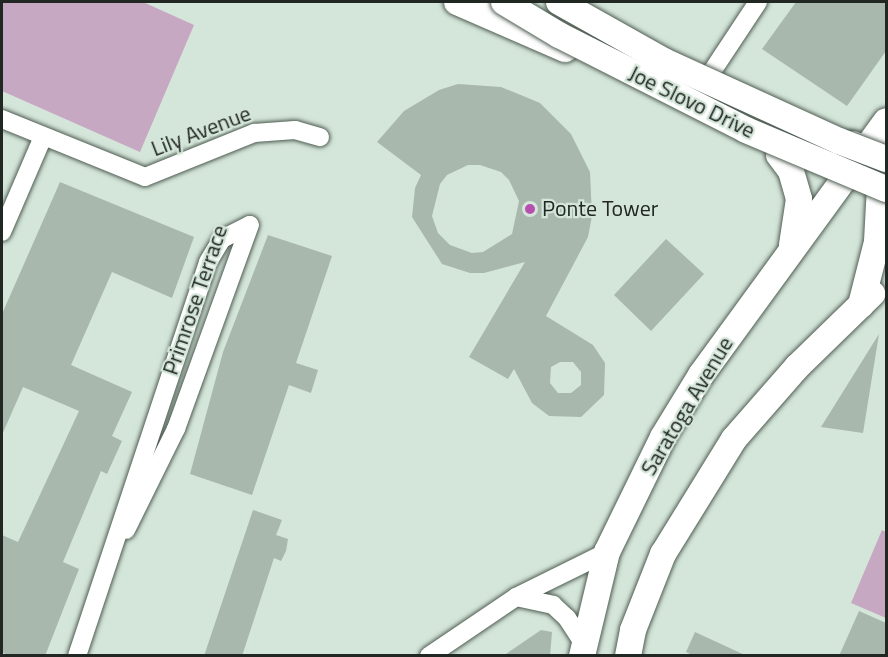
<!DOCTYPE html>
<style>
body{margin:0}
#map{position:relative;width:888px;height:657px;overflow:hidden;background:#d4e5d9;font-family:"Titillium Web",sans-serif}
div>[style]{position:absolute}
.green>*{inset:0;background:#c7a8c3}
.building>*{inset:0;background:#a8b8ad}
.roads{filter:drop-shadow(0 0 2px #4f5d53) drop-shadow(0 0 2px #4f5d53)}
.street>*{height:18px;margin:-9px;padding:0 9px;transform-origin:9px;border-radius:9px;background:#fff}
.secondary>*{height:26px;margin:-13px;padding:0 13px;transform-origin:13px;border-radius:13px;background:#fff}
.bridges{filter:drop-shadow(0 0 2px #4f5d53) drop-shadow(0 0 2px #4f5d53)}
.secondary-bridge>*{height:26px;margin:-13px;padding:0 13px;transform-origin:13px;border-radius:13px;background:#fff}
.dots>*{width:16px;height:16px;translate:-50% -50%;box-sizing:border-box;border:3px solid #d4e5d9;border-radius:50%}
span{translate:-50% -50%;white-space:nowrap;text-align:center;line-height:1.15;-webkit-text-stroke:4.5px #d4e5d9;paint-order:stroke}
.street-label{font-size:22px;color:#212722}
.poi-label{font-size:22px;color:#212722}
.left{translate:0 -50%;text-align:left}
.frame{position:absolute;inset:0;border:3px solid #212722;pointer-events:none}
</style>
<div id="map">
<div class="green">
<i style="clip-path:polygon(2px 2px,143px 2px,194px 25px,140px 152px,2px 91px)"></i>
<i style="clip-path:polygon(882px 530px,886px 532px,886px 618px,851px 603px)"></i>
</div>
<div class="building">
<i style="clip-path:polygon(796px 2px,886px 2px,886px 51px,847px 106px,762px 49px)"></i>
<i style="clip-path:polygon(evenodd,458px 84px,501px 87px,540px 103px,571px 134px,590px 172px,592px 216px,588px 237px,546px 316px,593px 345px,605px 363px,604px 395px,581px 417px,549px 416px,532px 403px,514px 369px,508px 379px,469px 357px,525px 262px,484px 273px,470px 273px,442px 264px,412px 217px,415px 188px,421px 175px,377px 142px,404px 111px,439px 90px,458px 84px,468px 165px,480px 165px,501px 172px,509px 180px,519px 201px,512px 234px,483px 252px,472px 253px,450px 245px,438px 233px,432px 216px,440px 184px,447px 175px,468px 165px,458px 84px,560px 362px,573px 362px,581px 372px,581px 385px,571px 393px,558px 393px,550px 383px,551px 367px,560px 362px)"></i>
<i style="clip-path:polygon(60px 182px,194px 237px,172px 298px,112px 272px,71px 365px,132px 392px,112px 436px,122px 441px,107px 474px,101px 471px,63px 562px,79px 569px,45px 656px,8px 656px,2px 652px,2px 535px,18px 542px,79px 411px,23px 387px,2px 435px,2px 314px)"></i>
<i style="clip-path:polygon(268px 235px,332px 256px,296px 363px,318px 370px,311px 393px,289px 385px,252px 495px,190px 474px,223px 352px)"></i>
<i style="clip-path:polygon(666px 239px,704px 274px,651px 331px,614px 295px)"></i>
<i style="clip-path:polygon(879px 334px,863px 433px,821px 427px)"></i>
<i style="clip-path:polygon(253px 510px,282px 520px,276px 535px,288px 539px,286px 551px,281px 561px,274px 558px,242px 656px,204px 656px)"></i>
<i style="clip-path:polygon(859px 611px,886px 623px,886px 656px,839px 656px)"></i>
<i style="clip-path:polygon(541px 630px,552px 632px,550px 656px,503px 656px)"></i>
<i style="clip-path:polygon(695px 632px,747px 656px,694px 656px,686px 652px)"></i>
</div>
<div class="roads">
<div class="street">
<i style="left:709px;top:76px;width:89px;rotate:-56.5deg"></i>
<i style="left:2px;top:119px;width:154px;rotate:22.1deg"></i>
<i style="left:145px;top:177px;width:118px;rotate:-22deg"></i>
<i style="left:254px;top:133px;width:41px;rotate:-4.2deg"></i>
<i style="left:295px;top:130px;width:26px;rotate:16deg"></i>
<i style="left:2px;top:232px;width:103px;rotate:-66.7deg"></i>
<i style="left:126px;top:530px;width:113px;rotate:-63.7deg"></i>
<i style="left:176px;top:429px;width:217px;rotate:-70.1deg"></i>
<i style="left:516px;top:597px;width:38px;rotate:12deg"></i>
<i style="left:553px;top:605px;width:19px;rotate:43deg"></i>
<i style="left:567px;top:618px;width:31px;rotate:57deg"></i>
<i style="left:77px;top:656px;width:415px;rotate:-71.6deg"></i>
<i style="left:208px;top:262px;width:27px;rotate:-59deg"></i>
<i style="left:222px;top:239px;width:31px;rotate:-27deg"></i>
<i style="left:429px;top:656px;width:105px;rotate:-34.1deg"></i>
<i style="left:516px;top:597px;width:102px;rotate:-26.3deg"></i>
</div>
<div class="secondary">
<i style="left:457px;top:2px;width:118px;rotate:23.5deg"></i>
<i style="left:853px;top:144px;width:14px;rotate:25deg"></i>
<i style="left:866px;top:150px;width:39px;rotate:69deg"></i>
<i style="left:880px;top:186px;width:56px;rotate:93.1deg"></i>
<i style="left:877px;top:242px;width:65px;rotate:104.3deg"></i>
<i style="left:779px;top:155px;width:20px;rotate:53deg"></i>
<i style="left:791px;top:171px;width:29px;rotate:74deg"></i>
<i style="left:799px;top:199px;width:47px;rotate:98.7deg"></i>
<i style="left:582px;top:656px;width:107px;rotate:-76.5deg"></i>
<i style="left:607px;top:552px;width:128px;rotate:-64deg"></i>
<i style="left:663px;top:437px;width:73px;rotate:-58.5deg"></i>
<i style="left:701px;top:375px;width:314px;rotate:-53.9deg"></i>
<i style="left:628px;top:656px;width:26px;rotate:-79deg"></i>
<i style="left:633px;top:630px;width:82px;rotate:-68.5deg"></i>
<i style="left:663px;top:554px;width:135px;rotate:-58.3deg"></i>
<i style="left:734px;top:439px;width:96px;rotate:-48.8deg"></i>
<i style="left:797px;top:367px;width:105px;rotate:-44.2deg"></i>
</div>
</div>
<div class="bridges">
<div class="secondary-bridge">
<i style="left:504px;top:2px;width:64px;rotate:31deg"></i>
<i style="left:559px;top:35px;width:210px;rotate:26.9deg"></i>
<i style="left:746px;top:130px;width:152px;rotate:22.9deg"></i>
<i style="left:559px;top:2px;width:120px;rotate:29.3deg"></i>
<i style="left:664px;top:61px;width:192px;rotate:24.6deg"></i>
<i style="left:839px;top:141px;width:50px;rotate:21deg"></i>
</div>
</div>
<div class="dots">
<i style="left:530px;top:209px;background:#b74fb1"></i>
</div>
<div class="street-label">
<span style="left:692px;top:102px;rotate:26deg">Joe Slovo Drive</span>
<span style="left:201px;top:131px;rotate:-21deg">Lily Avenue</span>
<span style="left:195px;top:300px;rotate:-71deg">Primrose Terrace</span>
<span style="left:687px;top:406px;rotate:-59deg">Saratoga Avenue</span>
</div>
<div class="poi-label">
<span class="left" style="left:542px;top:209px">Ponte Tower</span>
</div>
<div class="frame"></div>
</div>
